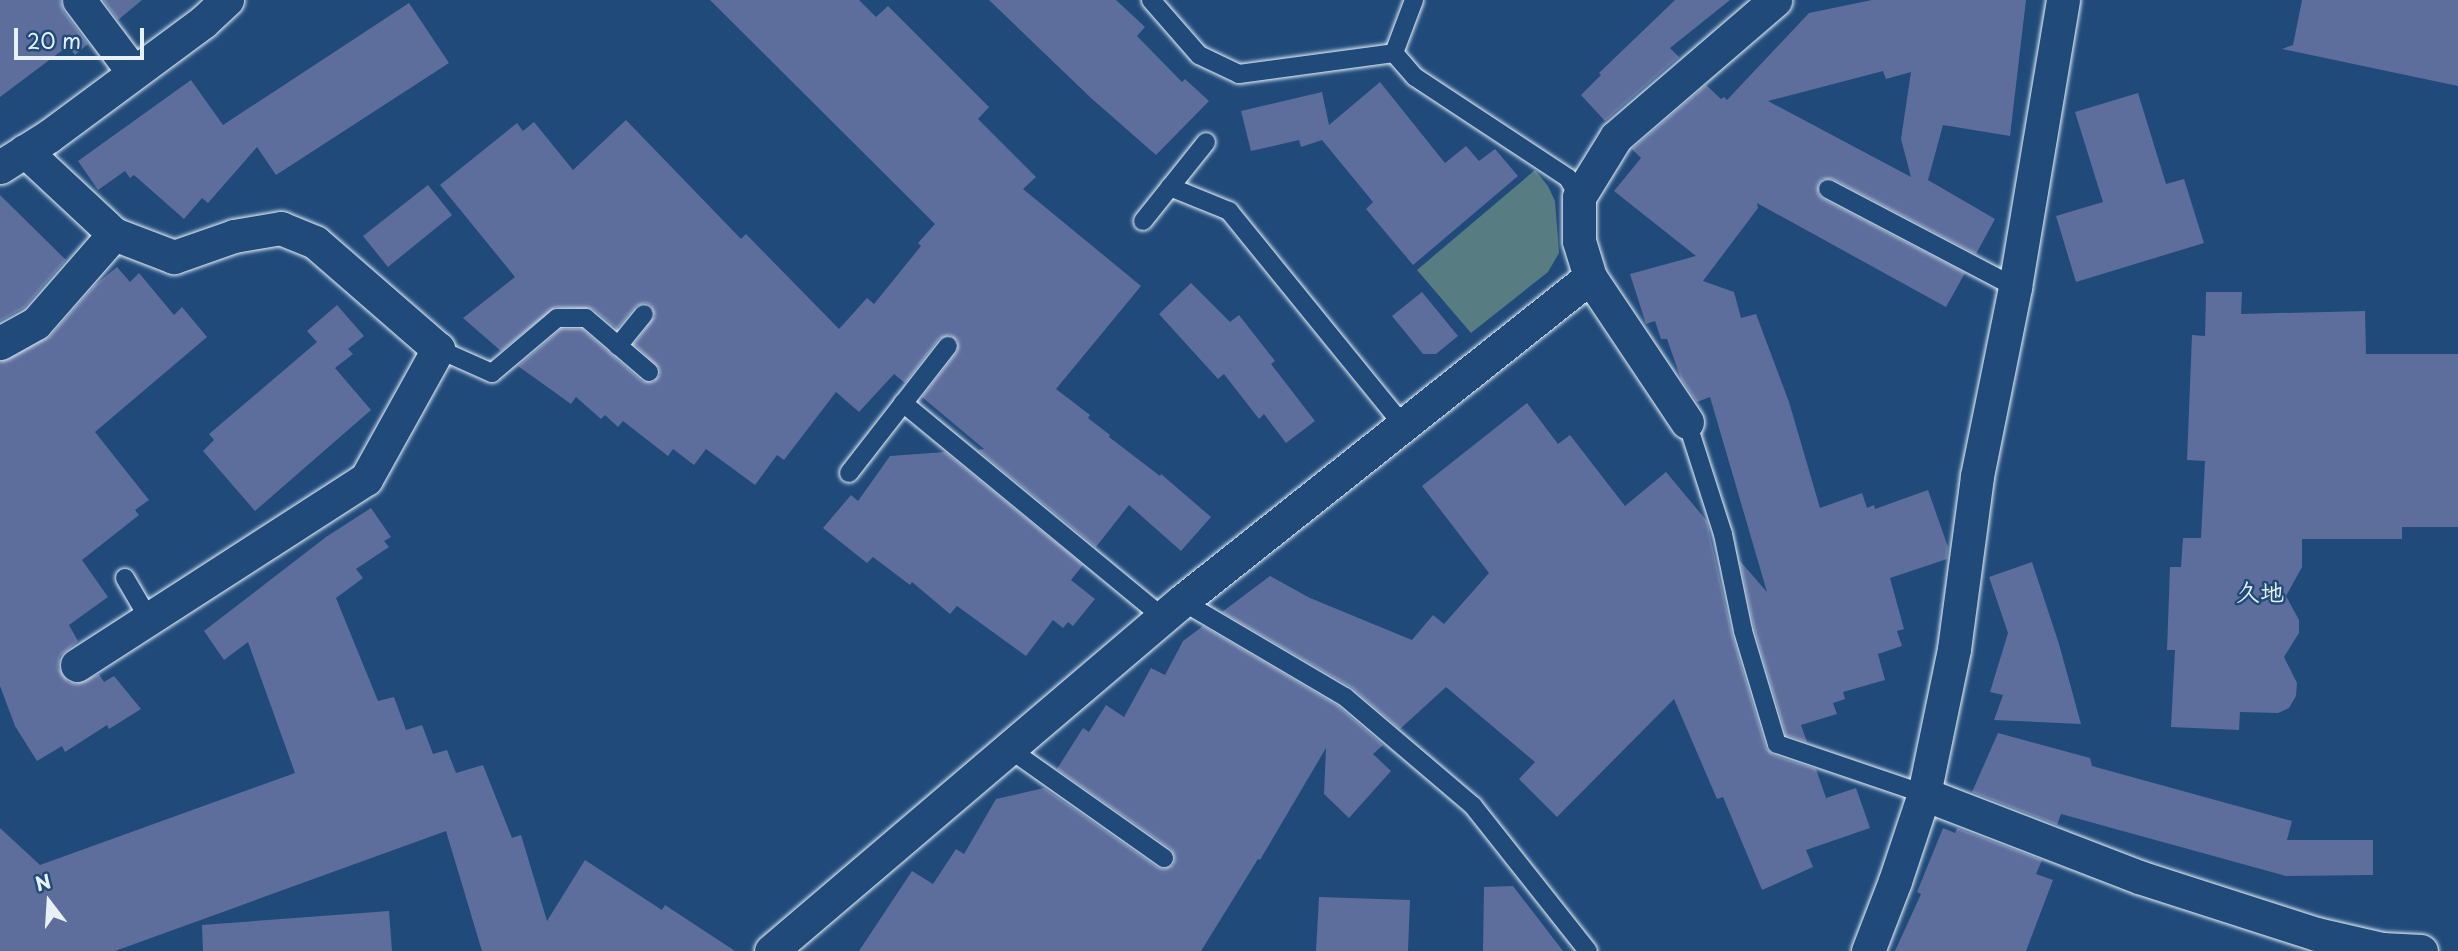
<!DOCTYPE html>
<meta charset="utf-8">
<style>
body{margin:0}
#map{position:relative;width:2458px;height:951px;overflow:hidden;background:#1f4a7a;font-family:"Playpen Sans","Klee One",sans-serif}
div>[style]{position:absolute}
.green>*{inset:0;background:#577c81}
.building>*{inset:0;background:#5d6e9c}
.roads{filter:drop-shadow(0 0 2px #e8f1f8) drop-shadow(0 0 2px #e8f1f8)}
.service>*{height:18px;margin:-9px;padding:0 9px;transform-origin:9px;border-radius:9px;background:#1f4a7a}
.minor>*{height:33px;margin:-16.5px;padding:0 16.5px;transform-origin:16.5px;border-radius:16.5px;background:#1f4a7a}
span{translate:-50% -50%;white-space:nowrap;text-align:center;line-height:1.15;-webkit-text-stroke:5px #1f4a7a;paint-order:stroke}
.neighbourhood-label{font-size:24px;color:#e8f1f8;font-weight:700}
.north{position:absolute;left:14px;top:867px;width:70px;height:70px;-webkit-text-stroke:5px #1f4a7a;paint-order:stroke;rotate:343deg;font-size:19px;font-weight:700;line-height:28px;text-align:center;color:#e8f1f8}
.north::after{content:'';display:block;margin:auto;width:24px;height:32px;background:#e8f1f8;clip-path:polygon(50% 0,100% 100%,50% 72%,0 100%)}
.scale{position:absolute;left:14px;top:28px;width:130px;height:32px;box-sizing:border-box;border:4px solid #e8f1f8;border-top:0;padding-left:9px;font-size:21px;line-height:24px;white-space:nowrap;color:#e8f1f8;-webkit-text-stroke:5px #1f4a7a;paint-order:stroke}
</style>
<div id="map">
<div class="green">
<i style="clip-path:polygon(1535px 170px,1548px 186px,1555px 201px,1559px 253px,1548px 272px,1471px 333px,1417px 270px)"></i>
</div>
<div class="building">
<i style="clip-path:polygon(0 0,60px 0,64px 12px,88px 44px,75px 55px,68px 46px,0 97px)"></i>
<i style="clip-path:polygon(103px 0,142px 0,118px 20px)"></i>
<i style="clip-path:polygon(710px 0,859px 0,876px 17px,888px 6px,989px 107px,978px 119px,1036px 177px,1023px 189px,1141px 286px,1056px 389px,1090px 415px,1088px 418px,1110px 435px,1109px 437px,1160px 476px,1161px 474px,1211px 517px,1181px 551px,1129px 505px,1096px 547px,978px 450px,984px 449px,922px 397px,957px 352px,958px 341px,950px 335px,939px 339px,905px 383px,894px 374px,859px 412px,836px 392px,784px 460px,777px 455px,755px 485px,706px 449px,694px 465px,673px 449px,668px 456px,623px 421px,618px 427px,605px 415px,601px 419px,576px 397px,571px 404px,518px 366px,561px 329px,582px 329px,642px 381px,653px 382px,660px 375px,659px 368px,634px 344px,655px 316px,651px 305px,645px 303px,636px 306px,617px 329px,593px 309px,556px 307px,501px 351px,463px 318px,515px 277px,440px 185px,517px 123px,523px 131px,534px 122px,573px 170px,626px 120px,741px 239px,746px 234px,839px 329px,867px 298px,874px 304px,921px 246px,918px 243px,935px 224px)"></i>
<i style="clip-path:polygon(989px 0,1116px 0,1145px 27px,1137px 36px,1182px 82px,1185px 79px,1209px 101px,1156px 155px,1091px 98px)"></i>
<i style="clip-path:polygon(1675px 0,1730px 0,1670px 48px,1679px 57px,1605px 121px,1581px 95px,1601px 75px,1599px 73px)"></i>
<i style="clip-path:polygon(evenodd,1872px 0,2026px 0,2010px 136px,1943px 125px,1928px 180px,1995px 219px,1976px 254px,1833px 179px,1823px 179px,1818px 184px,1818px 194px,1823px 199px,1965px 273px,1946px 307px,1757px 203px,1758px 208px,1703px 281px,1734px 292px,1741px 318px,1756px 314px,1789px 402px,1820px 508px,1862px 493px,1867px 508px,1874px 505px,1875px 509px,1928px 490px,1948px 547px,1947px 559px,1890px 578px,1904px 629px,1897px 631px,1902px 646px,1878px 654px,1885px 680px,1843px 692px,1845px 699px,1833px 703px,1837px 714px,1801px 725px,1807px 742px,1786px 735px,1754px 628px,1740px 561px,1767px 592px,1710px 397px,1697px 402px,1681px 379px,1667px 339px,1661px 339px,1655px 321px,1646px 324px,1630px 274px,1696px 256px,1614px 191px,1641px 158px,1632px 149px,1706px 85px,1721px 99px,1724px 97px,1727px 100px,1809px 13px,1872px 0,1883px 71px,1886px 79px,1911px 72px,1901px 139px,1911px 177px,1768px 101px,1883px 71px)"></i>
<i style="clip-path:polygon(2302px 0,2458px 0,2458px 86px,2282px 49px,2293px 45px)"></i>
<i style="clip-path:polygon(409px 3px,449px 63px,276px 175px,257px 147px,208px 203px,202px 198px,184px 219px,134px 175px,130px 178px,125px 171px,98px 190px,78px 161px,191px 80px,223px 125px)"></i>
<i style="clip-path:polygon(1380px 82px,1445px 163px,1466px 146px,1479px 161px,1495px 149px,1518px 176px,1413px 265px,1366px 209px,1373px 202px,1322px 140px,1301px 147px,1299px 140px,1251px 151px,1241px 111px,1322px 92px,1329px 125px)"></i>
<i style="clip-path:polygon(2138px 93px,2166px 184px,2184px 179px,2204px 243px,2076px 282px,2056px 216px,2103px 202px,2075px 112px)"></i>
<i style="clip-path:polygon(428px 185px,452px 215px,388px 267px,363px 236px)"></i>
<i style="clip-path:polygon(0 195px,66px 260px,24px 308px,0 321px)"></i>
<i style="clip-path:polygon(117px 267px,130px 282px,139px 273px,174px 315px,182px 307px,207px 337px,95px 432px,149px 500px,135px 510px,139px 515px,82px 560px,108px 597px,69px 625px,78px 641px,60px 656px,58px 667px,68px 682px,77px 684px,99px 674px,104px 682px,114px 676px,141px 709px,109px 729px,107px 725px,65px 752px,62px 746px,37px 761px,15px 726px,0 686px,0 362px,50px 336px,95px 285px)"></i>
<i style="clip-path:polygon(1191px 283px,1230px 322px,1239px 315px,1275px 361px,1271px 364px,1315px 421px,1286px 443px,1264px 414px,1259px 419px,1224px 374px,1218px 379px,1159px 314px)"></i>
<i style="clip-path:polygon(1422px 292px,1458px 336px,1436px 354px,1423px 354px,1392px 316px)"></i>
<i style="clip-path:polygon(2206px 292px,2242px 292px,2241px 314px,2365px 311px,2366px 354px,2458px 354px,2458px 527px,2402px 527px,2402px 539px,2302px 539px,2302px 567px,2286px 596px,2299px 620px,2299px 633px,2284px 657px,2297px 683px,2296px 696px,2289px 708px,2278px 713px,2240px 712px,2239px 730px,2171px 727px,2175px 650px,2167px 650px,2170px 567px,2181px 567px,2183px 538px,2201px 538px,2205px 461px,2187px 460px,2192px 335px,2205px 336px)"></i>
<i style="clip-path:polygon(337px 305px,364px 336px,348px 349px,353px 354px,335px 368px,371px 410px,255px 511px,203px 451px,214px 440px,209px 434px,317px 342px,307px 331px)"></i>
<i style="clip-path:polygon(1527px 403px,1558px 444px,1570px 435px,1625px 506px,1666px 472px,1707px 521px,1732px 634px,1766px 748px,1773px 755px,1816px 769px,1826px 798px,1856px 788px,1870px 828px,1806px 850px,1813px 867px,1762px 890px,1723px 797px,1717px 799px,1674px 699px,1557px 817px,1519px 779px,1535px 762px,1446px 687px,1400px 729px,1351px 687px,1222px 612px,1270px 576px,1310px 598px,1412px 640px,1433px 615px,1444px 624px,1489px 573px,1422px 486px)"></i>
<i style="clip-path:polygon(945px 452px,1083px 565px,1071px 580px,1095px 599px,1073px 626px,1068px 622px,1063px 628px,1053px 620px,1026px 656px,957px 606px,950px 614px,912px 582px,910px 585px,873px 557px,867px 563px,823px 528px,851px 495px,858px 501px,890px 456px)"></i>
<i style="clip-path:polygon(371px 508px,391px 537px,384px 541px,389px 547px,356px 569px,363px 578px,336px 598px,378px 701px,394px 697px,406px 730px,422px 725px,433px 754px,447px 750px,456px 773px,483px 765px,512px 838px,521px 835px,547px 921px,585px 860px,662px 910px,665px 905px,735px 951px,482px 951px,446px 831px,115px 951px,0 951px,0 828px,40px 865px,295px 773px,248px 642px,224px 660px,204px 631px,326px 537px)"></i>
<i style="clip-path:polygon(2032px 562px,2059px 644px,2081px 724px,1994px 720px,2003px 695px,1990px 692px,2008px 633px,1989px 577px)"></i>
<i style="clip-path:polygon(1203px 626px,1338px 706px,1383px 745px,1373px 754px,1391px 771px,1349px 818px,1324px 794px,1326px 748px,1260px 860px,1258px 859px,1201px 951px,859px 951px,912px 871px,933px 884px,956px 849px,964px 854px,996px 799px,1044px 788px,1157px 867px,1164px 869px,1173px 865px,1175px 858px,1171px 849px,1057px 769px,1083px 728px,1089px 732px,1106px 705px,1124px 717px,1151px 668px,1165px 675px,1183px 641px)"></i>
<i style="clip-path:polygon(1998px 733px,2090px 758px,2092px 766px,2292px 821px,2287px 840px,2373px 840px,2373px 875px,2286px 876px,2061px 814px,2057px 825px,1972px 792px)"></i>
<i style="clip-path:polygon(1943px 828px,1955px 833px,1957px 828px,2042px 860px,2036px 874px,2053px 880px,2026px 951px,1895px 951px,1921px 894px,1917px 892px)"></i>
<i style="clip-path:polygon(1513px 886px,1563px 951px,1483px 951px,1484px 887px)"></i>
<i style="clip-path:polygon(1319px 897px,1410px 900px,1408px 951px,1316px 951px)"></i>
<i style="clip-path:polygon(389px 911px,392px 951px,203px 951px,202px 925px)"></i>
</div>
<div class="roads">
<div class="service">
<i style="left:1151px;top:0;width:73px;rotate:48.9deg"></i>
<i style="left:1199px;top:55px;width:44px;rotate:25.4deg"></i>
<i style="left:1239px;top:74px;width:156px;rotate:-7.7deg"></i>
<i style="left:1414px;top:0;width:57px;rotate:110.7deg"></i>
<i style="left:1394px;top:53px;width:32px;rotate:49deg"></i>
<i style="left:1415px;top:77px;width:183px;rotate:33.4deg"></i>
<i style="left:1568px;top:178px;width:22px;rotate:60deg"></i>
<i style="left:1170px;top:187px;width:64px;rotate:22.1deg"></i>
<i style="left:1229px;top:211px;width:276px;rotate:50.9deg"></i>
<i style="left:1828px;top:189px;width:211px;rotate:27.7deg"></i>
<i style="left:1143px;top:221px;width:101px;rotate:-51.4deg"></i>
<i style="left:618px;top:346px;width:41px;rotate:-50.9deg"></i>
<i style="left:438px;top:349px;width:59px;rotate:24deg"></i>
<i style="left:492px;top:373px;width:85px;rotate:-40.2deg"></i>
<i style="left:557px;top:318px;width:29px"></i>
<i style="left:586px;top:318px;width:83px;rotate:40.6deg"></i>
<i style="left:903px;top:403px;width:337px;rotate:39.5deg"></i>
<i style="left:1687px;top:422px;width:118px;rotate:72.2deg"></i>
<i style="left:1723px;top:534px;width:99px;rotate:78.3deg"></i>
<i style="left:1743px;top:631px;width:118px;rotate:73.3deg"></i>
<i style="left:1777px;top:744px;width:155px;rotate:18.8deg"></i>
<i style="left:849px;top:473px;width:161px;rotate:-52.1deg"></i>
<i style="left:125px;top:578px;width:48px;rotate:59.7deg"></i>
<i style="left:1182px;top:601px;width:189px;rotate:30.5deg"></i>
<i style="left:1345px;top:697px;width:168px;rotate:40.4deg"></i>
<i style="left:1473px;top:806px;width:185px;rotate:51.6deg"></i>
<i style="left:1008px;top:748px;width:191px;rotate:35.2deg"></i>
</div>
<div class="minor">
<i style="left:79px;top:0;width:90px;rotate:53.1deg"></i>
<i style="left:0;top:167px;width:58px;rotate:-32.3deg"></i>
<i style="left:49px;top:136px;width:192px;rotate:-36.5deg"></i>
<i style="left:203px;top:22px;width:33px;rotate:-43deg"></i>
<i style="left:0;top:343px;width:41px;rotate:-29.1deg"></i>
<i style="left:36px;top:323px;width:118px;rotate:-48.8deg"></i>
<i style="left:114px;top:234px;width:122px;rotate:-137deg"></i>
<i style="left:1687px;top:422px;width:174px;rotate:-123.8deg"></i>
<i style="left:1590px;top:277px;width:38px;rotate:-107deg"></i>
<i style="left:1579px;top:241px;width:44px;rotate:-90deg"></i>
<i style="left:1579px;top:197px;width:70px;rotate:-58.3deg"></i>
<i style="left:1616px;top:137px;width:210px;rotate:-40.7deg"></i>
<i style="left:77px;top:665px;width:344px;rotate:-32.8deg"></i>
<i style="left:366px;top:479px;width:149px;rotate:-61deg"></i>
<i style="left:438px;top:349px;width:163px;rotate:-139deg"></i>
<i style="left:315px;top:242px;width:37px;rotate:-158deg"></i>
<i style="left:281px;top:228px;width:48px;rotate:170.3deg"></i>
<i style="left:234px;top:236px;width:64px;rotate:160.7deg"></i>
<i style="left:174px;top:257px;width:64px;rotate:-159deg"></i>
<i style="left:1924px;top:794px;width:230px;rotate:21.1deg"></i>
<i style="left:2139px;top:877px;width:187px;rotate:17.8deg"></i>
<i style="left:2317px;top:934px;width:67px;rotate:13deg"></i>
<i style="left:2382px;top:949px;width:39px;rotate:3deg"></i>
<i style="left:771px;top:951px;width:540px;rotate:-40.42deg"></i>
<i style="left:1182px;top:601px;width:521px;rotate:-38.45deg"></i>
<i style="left:1868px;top:951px;width:75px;rotate:-68.9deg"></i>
<i style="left:1895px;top:881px;width:92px;rotate:-71.6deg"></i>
<i style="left:1924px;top:794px;width:148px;rotate:-78.3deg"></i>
<i style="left:1954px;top:649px;width:175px;rotate:-82.4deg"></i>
<i style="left:1977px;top:476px;width:193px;rotate:-78.6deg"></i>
<i style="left:2015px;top:287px;width:291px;rotate:-80.5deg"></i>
</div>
</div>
<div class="neighbourhood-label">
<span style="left:2260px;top:592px">久地</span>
</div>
<div class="north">N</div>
<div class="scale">20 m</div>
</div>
